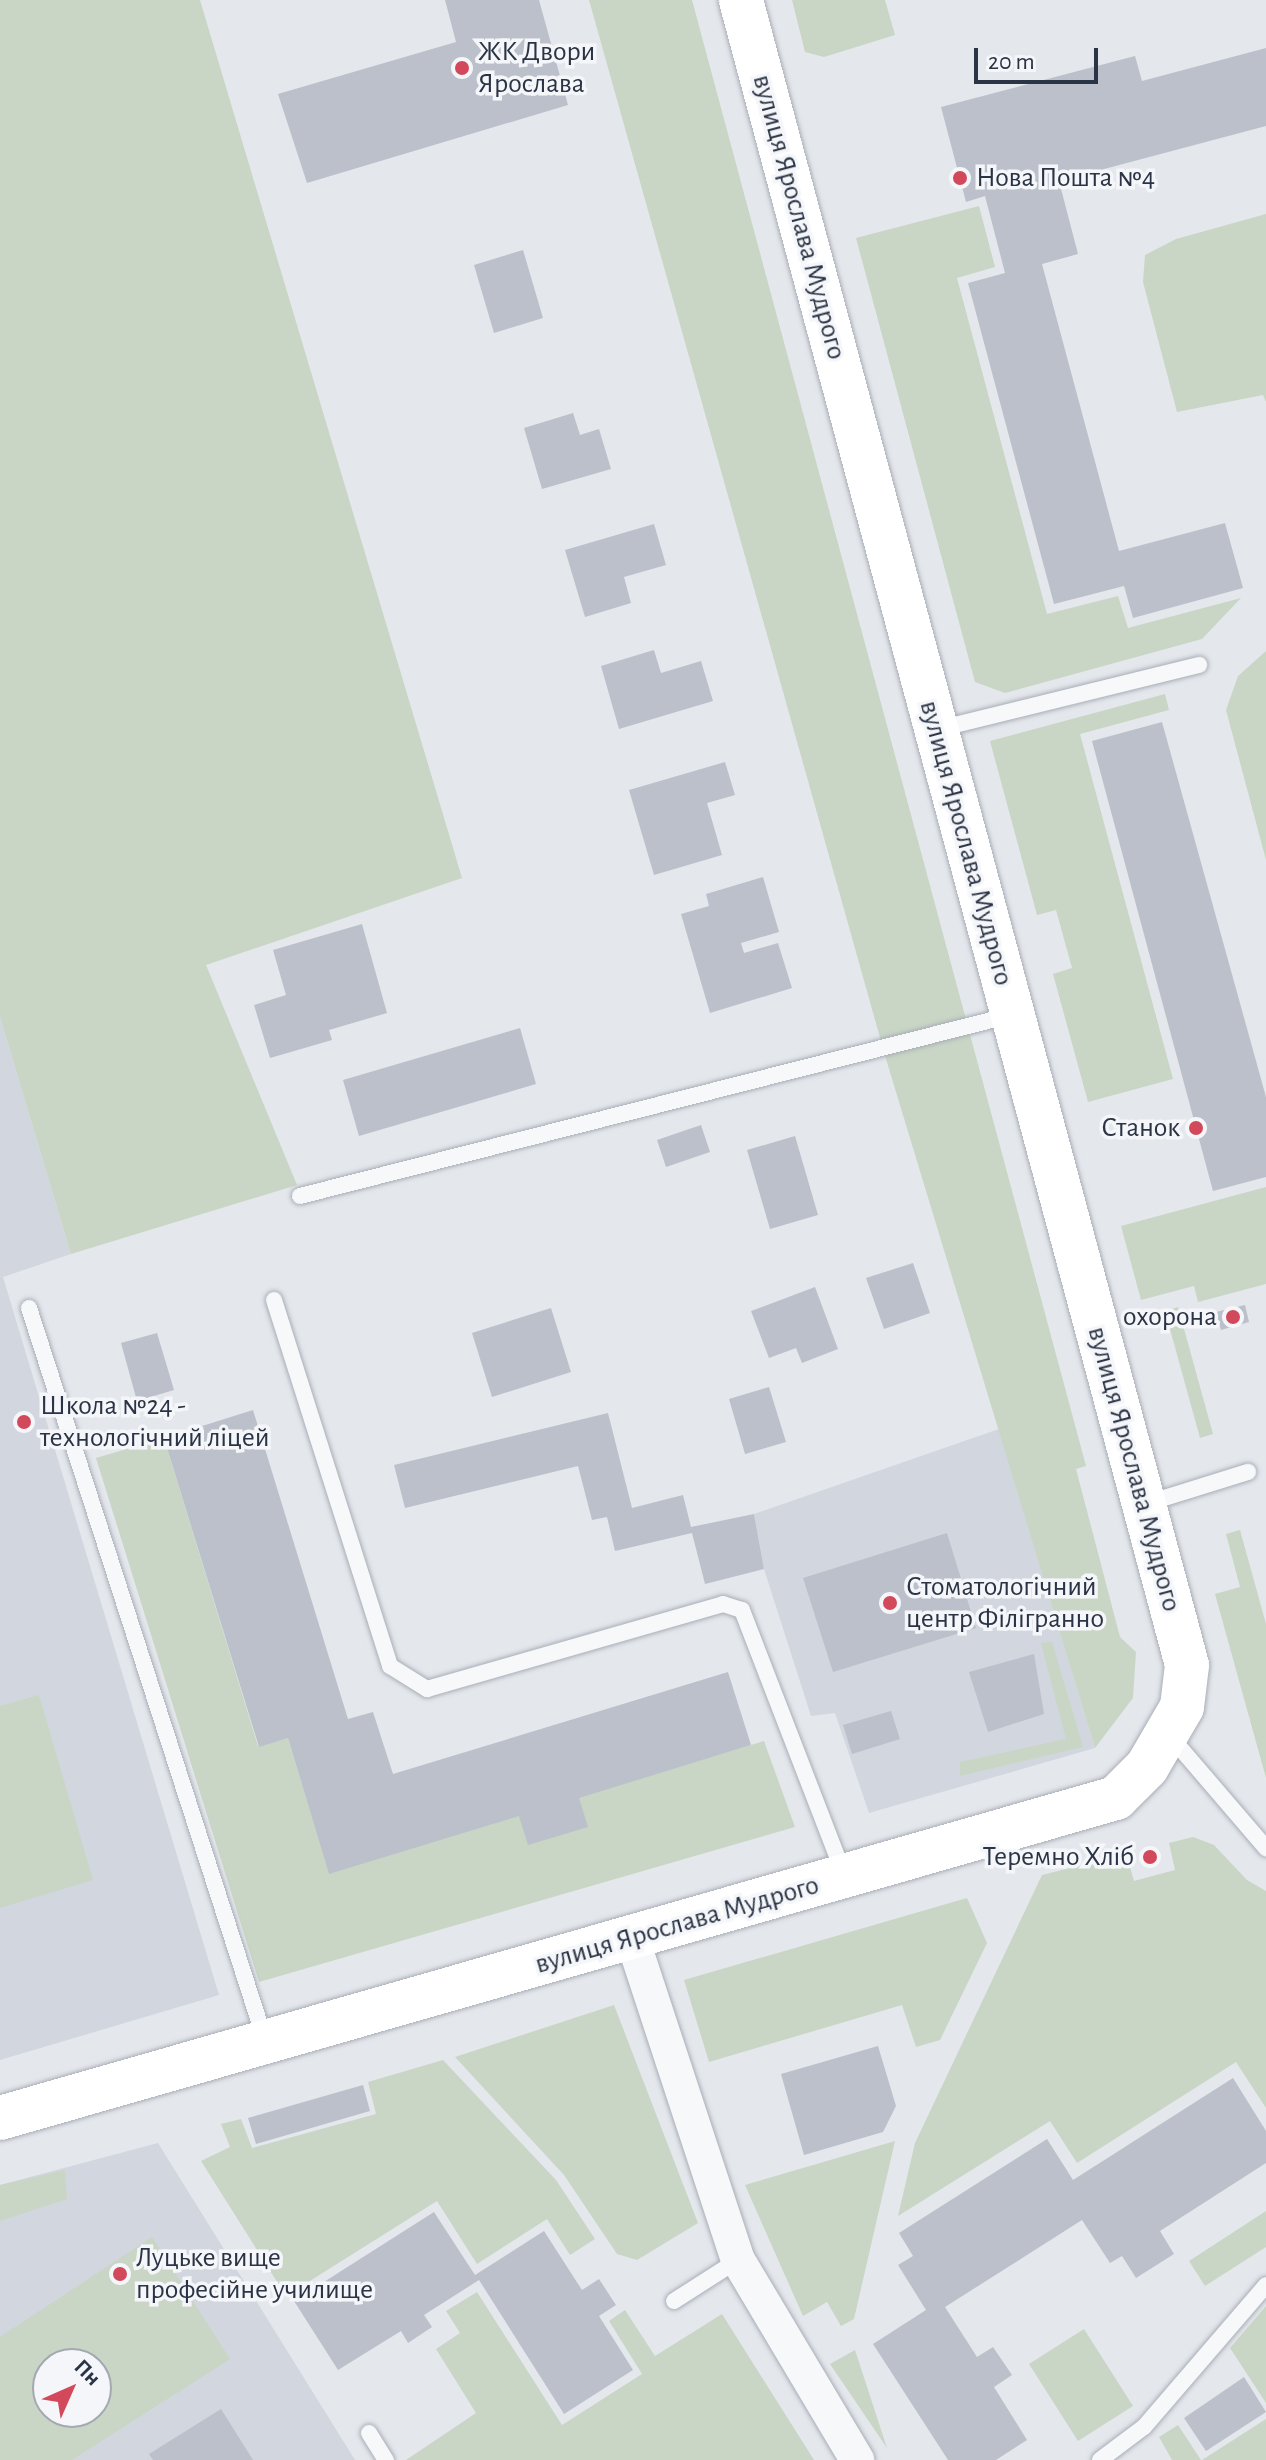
<!DOCTYPE html>
<meta charset="utf-8">
<style>
body{margin:0}
#map{position:relative;width:1266px;height:2460px;overflow:hidden;background:#e4e7ec;font-family:"Alegreya Sans",sans-serif}
div>[style]{position:absolute}
.built>*{inset:0;background:#d2d6de}
.green>*{inset:0;background:#c9d6c5}
.building>*{inset:0;background:#bbc0ca}
.roads{filter:drop-shadow(0 0 2px #a9aeb7) drop-shadow(0 0 2px #a9aeb7)}
.service>*{height:16px;margin:-8px;padding:0 8px;transform-origin:8px;border-radius:8px;background:#f7f8fa}
.minor>*{height:34px;margin:-17px;padding:0 17px;transform-origin:17px;border-radius:17px;background:#f7f8fa}
.secondary>*{height:44px;margin:-22px;padding:0 22px;transform-origin:22px;border-radius:22px;background:#fff}
.dots>*{width:22px;height:22px;translate:-50% -50%;box-sizing:border-box;border:4px solid #f4f6f9;border-radius:50%}
span{translate:-50% -50%;white-space:nowrap;text-align:center;line-height:1.15;-webkit-text-stroke:7px #f4f6f9;paint-order:stroke}
.poi-label{font-size:28px;color:#2b3445}
.left{translate:0 -50%;text-align:left}
.right{translate:-100% -50%;text-align:right}
.street-label{font-size:28px;color:#2b3445}
.north{position:absolute;left:32px;top:2348px;width:80px;height:80px;box-sizing:border-box;background:#f4f6f9;border:2px solid #a4a8b1;border-radius:50%;rotate:45deg;font-size:22px;font-weight:700;line-height:32px;text-align:center;color:#2b3445}
.north::after{content:'';display:block;margin:auto;width:28px;height:36px;background:#d1495b;clip-path:polygon(50% 0,100% 100%,50% 72%,0 100%)}
.scale{position:absolute;left:974px;top:48px;width:124px;height:36px;box-sizing:border-box;border:4px solid #2b3445;border-top:0;padding-left:10px;font-size:24px;line-height:28px;white-space:nowrap;color:#2b3445;-webkit-text-stroke:6px #f4f6f9;paint-order:stroke}
</style>
<div id="map">
<div class="built">
<i style="clip-path:polygon(0 1017px,71px 1254px,3px 1277px,219px 1995px,0 2060px)"></i>
<i style="clip-path:polygon(999px 1429px,1095px 1748px,869px 1813px,835px 1713px,811px 1716px,764px 1569px,754px 1514px)"></i>
<i style="clip-path:polygon(evenodd,158px 2143px,355px 2460px,0 2460px,0 2185px,158px 2143px,48px 2364px,96px 2364px,96px 2412px,48px 2412px,48px 2364px)"></i>
</div>
<div class="green">
<i style="clip-path:polygon(0 0,200px 0,462px 878px,206px 965px,297px 1185px,71px 1254px,0 1017px)"></i>
<i style="clip-path:polygon(589px 0,692px 0,1086px 1466px,1076px 1469px,1120px 1637px,1136px 1652px,1133px 1698px,1095px 1748px,886px 1059px)"></i>
<i style="clip-path:polygon(792px 0,885px 0,895px 35px,824px 57px,805px 52px)"></i>
<i style="clip-path:polygon(979px 206px,995px 267px,957px 278px,1047px 614px,1118px 596px,1128px 628px,1241px 598px,1202px 639px,1005px 693px,975px 682px,856px 238px)"></i>
<i style="clip-path:polygon(1266px 214px,1266px 402px,1263px 395px,1177px 412px,1143px 282px,1145px 255px,1176px 239px)"></i>
<i style="clip-path:polygon(1266px 651px,1266px 860px,1226px 710px,1238px 676px)"></i>
<i style="clip-path:polygon(1165px 694px,1169px 710px,1080px 734px,1173px 1079px,1088px 1102px,1053px 974px,1072px 968px,1056px 910px,1037px 915px,990px 741px)"></i>
<i style="clip-path:polygon(1266px 1187px,1266px 1284px,1198px 1302px,1194px 1286px,1141px 1300px,1121px 1226px)"></i>
<i style="clip-path:polygon(1178px 1307px,1213px 1434px,1200px 1438px,1165px 1311px)"></i>
<i style="clip-path:polygon(164px 1438px,258px 1746px,288px 1738px,329px 1873px,764px 1741px,795px 1827px,259px 1982px,96px 1458px)"></i>
<i style="clip-path:polygon(1240px 1530px,1266px 1624px,1266px 1778px,1215px 1594px,1240px 1587px,1226px 1534px)"></i>
<i style="clip-path:polygon(1052px 1642px,1083px 1747px,960px 1776px,960px 1762px,1066px 1739px,1041px 1643px)"></i>
<i style="clip-path:polygon(39px 1695px,93px 1880px,0 1908px,0 1706px)"></i>
<i style="clip-path:polygon(1193px 1837px,1214px 1845px,1247px 1880px,1266px 1891px,1266px 2108px,1236px 2062px,1077px 2163px,1050px 2121px,898px 2216px,915px 2143px,1042px 1875px,1126px 1854px,1134px 1881px,1175px 1870px,1169px 1843px)"></i>
<i style="clip-path:polygon(967px 1898px,987px 1943px,940px 2040px,916px 2047px,902px 2005px,709px 2062px,684px 1980px)"></i>
<i style="clip-path:polygon(614px 2005px,698px 2223px,637px 2260px,617px 2254px,564px 2175px,455px 2057px)"></i>
<i style="clip-path:polygon(443px 2060px,556px 2180px,595px 2239px,570px 2255px,547px 2219px,477px 2264px,437px 2201px,286px 2296px,201px 2161px,230px 2147px,221px 2124px,241px 2119px,252px 2148px,376px 2114px,368px 2082px)"></i>
<i style="clip-path:polygon(895px 2141px,854px 2319px,841px 2326px,827px 2302px,803px 2316px,745px 2185px)"></i>
<i style="clip-path:polygon(65px 2170px,67px 2199px,0 2221px,0 2185px)"></i>
<i style="clip-path:polygon(1266px 2211px,1266px 2247px,1205px 2286px,1189px 2261px)"></i>
<i style="clip-path:polygon(evenodd,152px 2237px,230px 2359px,72px 2460px,0 2460px,0 2337px,152px 2237px,96px 2364px,96px 2412px,48px 2412px,48px 2364px,96px 2364px)"></i>
<i style="clip-path:polygon(477px 2292px,562px 2425px,642px 2374px,609px 2321px,625px 2310px,655px 2356px,722px 2314px,814px 2460px,406px 2460px,476px 2413px,436px 2349px,460px 2333px,446px 2311px)"></i>
<i style="clip-path:polygon(1266px 2306px,1266px 2403px,1230px 2348px)"></i>
<i style="clip-path:polygon(1084px 2329px,1133px 2406px,1078px 2441px,1029px 2364px)"></i>
<i style="clip-path:polygon(855px 2350px,887px 2448px,830px 2364px)"></i>
<i style="clip-path:polygon(1266px 2419px,1266px 2460px,1202px 2460px)"></i>
<i style="clip-path:polygon(1178px 2425px,1201px 2460px,1172px 2460px,1159px 2437px)"></i>
</div>
<div class="building">
<i style="clip-path:polygon(445px 0,539px 0,568px 105px,307px 183px,278px 94px,456px 42px)"></i>
<i style="clip-path:polygon(1266px 48px,1266px 126px,1059px 181px,1078px 254px,1042px 264px,1119px 551px,1225px 523px,1243px 588px,1133px 618px,1124px 586px,1054px 604px,968px 283px,1005px 273px,985px 196px,966px 202px,941px 107px,1135px 56px,1142px 81px)"></i>
<i style="clip-path:polygon(523px 250px,543px 318px,494px 333px,474px 265px)"></i>
<i style="clip-path:polygon(573px 413px,580px 435px,599px 429px,611px 469px,542px 489px,524px 428px)"></i>
<i style="clip-path:polygon(654px 524px,666px 565px,624px 577px,631px 603px,585px 617px,565px 550px)"></i>
<i style="clip-path:polygon(654px 650px,661px 673px,701px 661px,713px 701px,619px 729px,601px 666px)"></i>
<i style="clip-path:polygon(1162px 722px,1266px 1097px,1266px 1177px,1213px 1191px,1092px 741px)"></i>
<i style="clip-path:polygon(725px 762px,735px 795px,707px 803px,722px 855px,654px 875px,629px 790px)"></i>
<i style="clip-path:polygon(763px 877px,779px 932px,741px 943px,744px 953px,778px 943px,792px 988px,710px 1013px,681px 914px,709px 906px,706px 894px)"></i>
<i style="clip-path:polygon(362px 924px,387px 1013px,329px 1030px,332px 1040px,270px 1058px,254px 1005px,286px 995px,273px 950px)"></i>
<i style="clip-path:polygon(520px 1028px,536px 1084px,359px 1136px,343px 1080px)"></i>
<i style="clip-path:polygon(701px 1125px,710px 1152px,666px 1167px,657px 1140px)"></i>
<i style="clip-path:polygon(795px 1136px,818px 1215px,770px 1229px,747px 1150px)"></i>
<i style="clip-path:polygon(913px 1263px,930px 1313px,884px 1329px,866px 1278px)"></i>
<i style="clip-path:polygon(815px 1287px,838px 1349px,802px 1363px,796px 1348px,769px 1358px,751px 1311px)"></i>
<i style="clip-path:polygon(1245px 1305px,1249px 1322px,1221px 1330px,1216px 1312px)"></i>
<i style="clip-path:polygon(551px 1308px,571px 1372px,492px 1397px,472px 1333px)"></i>
<i style="clip-path:polygon(157px 1333px,174px 1390px,137px 1401px,121px 1343px)"></i>
<i style="clip-path:polygon(769px 1387px,786px 1442px,745px 1454px,729px 1399px)"></i>
<i style="clip-path:polygon(253px 1410px,348px 1719px,373px 1712px,393px 1774px,728px 1672px,751px 1745px,579px 1798px,588px 1827px,528px 1845px,519px 1816px,329px 1874px,288px 1738px,259px 1747px,164px 1438px)"></i>
<i style="clip-path:polygon(608px 1413px,632px 1508px,683px 1495px,691px 1527px,754px 1514px,764px 1569px,705px 1584px,692px 1533px,615px 1551px,607px 1517px,592px 1520px,578px 1466px,405px 1508px,394px 1465px)"></i>
<i style="clip-path:polygon(947px 1533px,976px 1628px,833px 1672px,803px 1578px)"></i>
<i style="clip-path:polygon(1034px 1654px,1044px 1714px,988px 1732px,969px 1672px)"></i>
<i style="clip-path:polygon(891px 1711px,900px 1739px,852px 1754px,843px 1725px)"></i>
<i style="clip-path:polygon(878px 2046px,896px 2106px,883px 2132px,804px 2155px,781px 2074px)"></i>
<i style="clip-path:polygon(1233px 2078px,1266px 2131px,1266px 2163px,1160px 2231px,1174px 2254px,1136px 2278px,1122px 2256px,1110px 2263px,1082px 2220px,945px 2307px,977px 2357px,993px 2347px,1012px 2375px,994px 2387px,1027px 2440px,996px 2460px,948px 2460px,873px 2344px,926px 2310px,898px 2265px,913px 2256px,899px 2233px,1047px 2139px,1073px 2180px)"></i>
<i style="clip-path:polygon(363px 2085px,370px 2111px,256px 2144px,248px 2118px)"></i>
<i style="clip-path:polygon(434px 2212px,475px 2275px,544px 2231px,582px 2290px,599px 2279px,616px 2305px,599px 2316px,633px 2370px,564px 2414px,479px 2280px,424px 2315px,432px 2327px,408px 2343px,401px 2331px,338px 2370px,294px 2301px)"></i>
<i style="clip-path:polygon(1244px 2377px,1266px 2412px,1206px 2451px,1184px 2418px)"></i>
<i style="clip-path:polygon(221px 2409px,253px 2460px,153px 2460px,149px 2454px)"></i>
</div>
<div class="roads">
<div class="service">
<i style="left:938px;top:729px;width:269px;rotate:-13.8deg"></i>
<i style="left:300px;top:1196px;width:734px;rotate:-14.28deg"></i>
<i style="left:274px;top:1300px;width:384px;rotate:72.4deg"></i>
<i style="left:390px;top:1666px;width:44px;rotate:31.9deg"></i>
<i style="left:427px;top:1689px;width:308px;rotate:-16deg"></i>
<i style="left:723px;top:1604px;width:20px;rotate:18deg"></i>
<i style="left:742px;top:1610px;width:284px;rotate:68.9deg"></i>
<i style="left:29px;top:1308px;width:769px;rotate:72.13deg"></i>
<i style="left:1145px;top:1504px;width:108px;rotate:-17.3deg"></i>
<i style="left:1170px;top:1736px;width:148px;rotate:49.4deg"></i>
<i style="left:674px;top:2301px;width:76px;rotate:-32.6deg"></i>
<i style="left:369px;top:2433px;width:32px;rotate:58deg"></i>
<i style="left:1100px;top:2460px;width:55px;rotate:-36.9deg"></i>
<i style="left:1144px;top:2427px;width:187px;rotate:-49.3deg"></i>
</div>
<div class="minor">
<i style="left:632px;top:1938px;width:339px;rotate:71.8deg"></i>
<i style="left:738px;top:2260px;width:233px;rotate:59.2deg"></i>
</div>
<div class="secondary">
<i style="left:0;top:2118px;width:1161px;rotate:-16deg"></i>
<i style="left:1116px;top:1798px;width:44px;rotate:-45deg"></i>
<i style="left:1147px;top:1767px;width:69px;rotate:-59.7deg"></i>
<i style="left:1182px;top:1707px;width:42px;rotate:-83.2deg"></i>
<i style="left:1187px;top:1665px;width:1724px;rotate:-105deg"></i>
</div>
</div>
<div class="dots">
<i style="left:462px;top:68px;background:#d1495b"></i>
<i style="left:960px;top:178px;background:#d1495b"></i>
<i style="left:1196px;top:1128px;background:#d1495b"></i>
<i style="left:1233px;top:1317px;background:#d1495b"></i>
<i style="left:24px;top:1422px;background:#d1495b"></i>
<i style="left:890px;top:1603px;background:#d1495b"></i>
<i style="left:1150px;top:1857px;background:#d1495b"></i>
<i style="left:120px;top:2274px;background:#d1495b"></i>
</div>
<div class="poi-label">
<span class="left" style="left:478px;top:68px">ЖК Двори<br>Ярослава</span>
<span class="left" style="left:976px;top:178px">Нова Пошта №4</span>
<span class="right" style="left:1180px;top:1128px">Станок</span>
<span class="right" style="left:1217px;top:1317px">охорона</span>
<span class="left" style="left:40px;top:1422px">Школа №24 -<br>технологічний ліцей</span>
<span class="left" style="left:906px;top:1603px">Стоматологічний<br>центр Філігранно</span>
<span class="right" style="left:1134px;top:1857px">Теремно Хліб</span>
<span class="left" style="left:136px;top:2274px">Луцьке вище<br>професійне училище</span>
</div>
<div class="street-label">
<span style="left:799px;top:217px;rotate:75deg">вулиця Ярослава Мудрого</span>
<span style="left:966px;top:843px;rotate:75deg">вулиця Ярослава Мудрого</span>
<span style="left:1134px;top:1469px;rotate:75deg">вулиця Ярослава Мудрого</span>
<span style="left:677px;top:1925px;rotate:-16deg">вулиця Ярослава Мудрого</span>
</div>
<div class="north">Пн</div>
<div class="scale">20 m</div>
</div>
